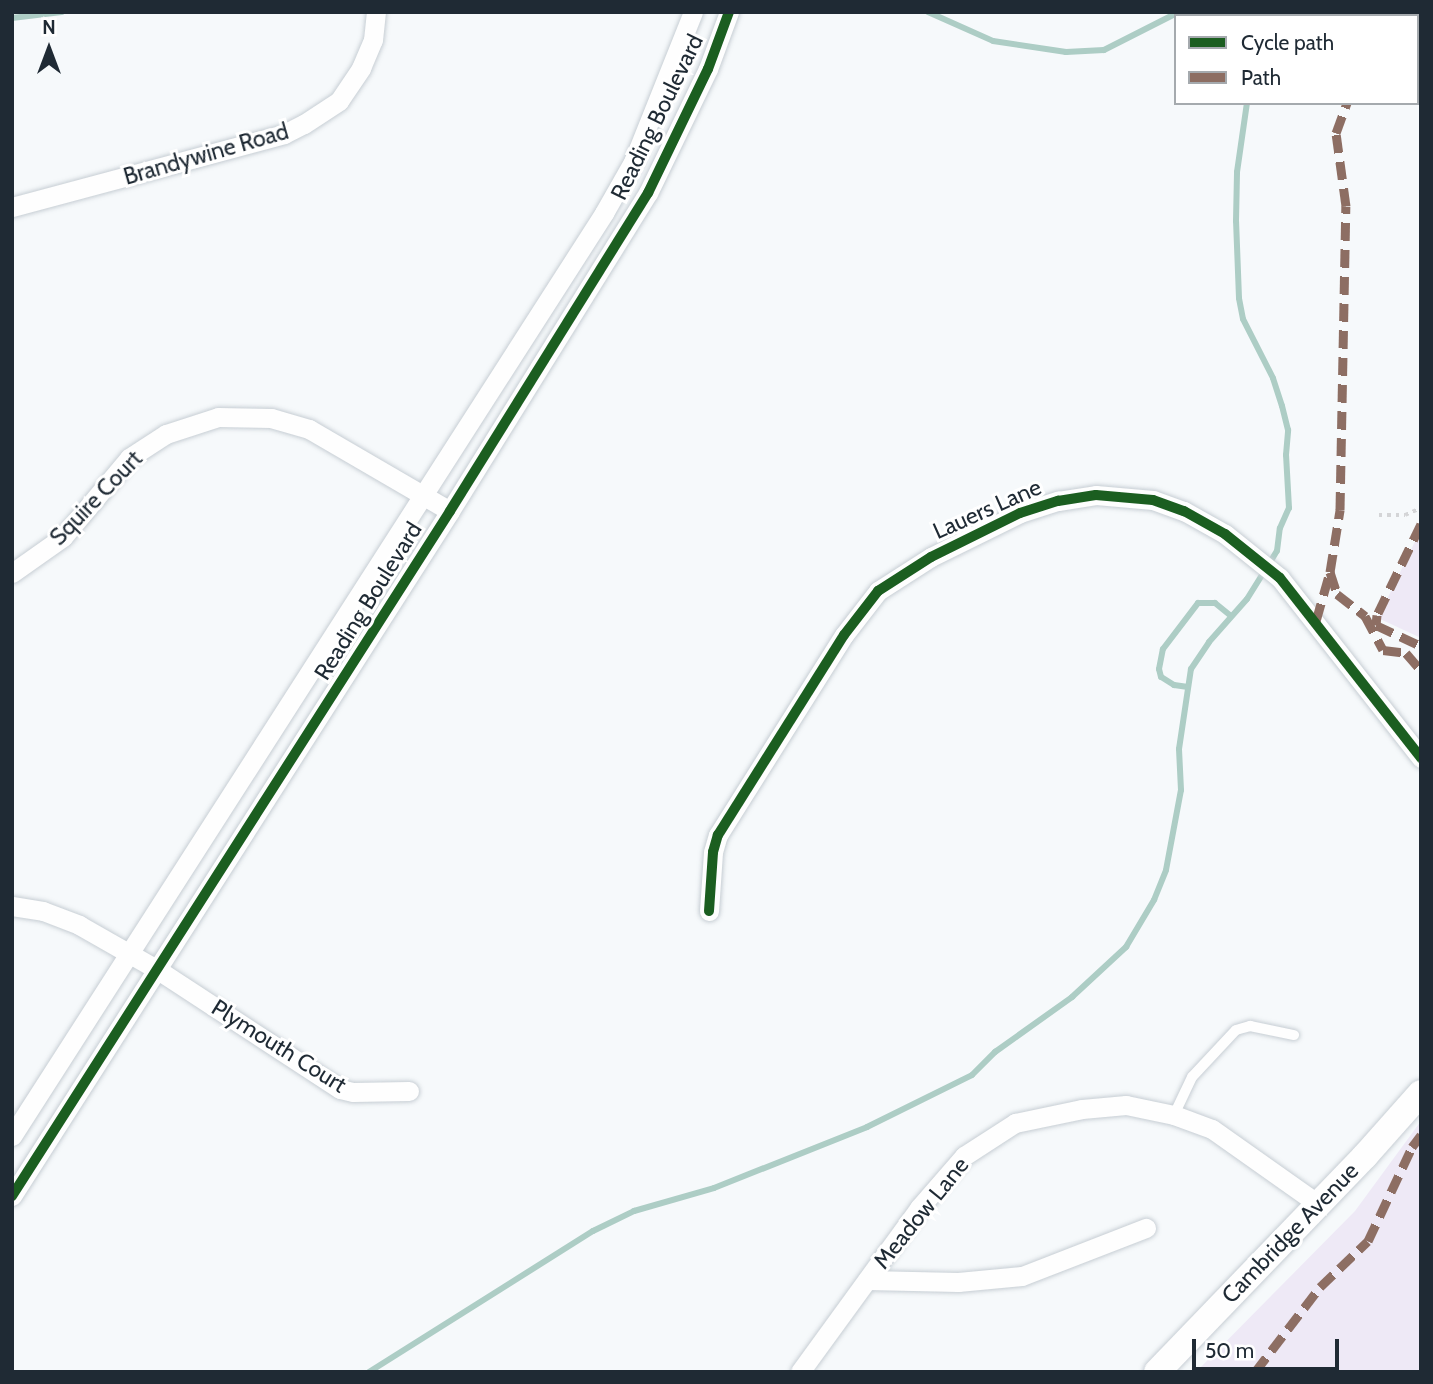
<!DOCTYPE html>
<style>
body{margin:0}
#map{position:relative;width:1433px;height:1384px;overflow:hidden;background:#f6f9fb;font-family:Cabin,sans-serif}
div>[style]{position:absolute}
.green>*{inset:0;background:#eee9f6}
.stream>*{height:6px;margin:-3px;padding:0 3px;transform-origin:3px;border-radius:3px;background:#adcdc5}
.path>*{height:3.5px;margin-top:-1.75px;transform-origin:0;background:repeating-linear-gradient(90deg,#d4d5d7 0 3.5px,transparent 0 8.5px)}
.roads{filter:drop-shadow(0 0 2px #c7ced4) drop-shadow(0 0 2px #c7ced4)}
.lane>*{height:10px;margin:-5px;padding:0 5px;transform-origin:5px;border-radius:5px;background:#fefefe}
.street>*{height:19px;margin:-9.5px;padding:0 9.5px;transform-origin:9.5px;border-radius:9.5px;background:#fefefe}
.secondary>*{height:26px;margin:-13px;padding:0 13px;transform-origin:13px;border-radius:13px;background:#fefefe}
.quiet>*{height:9px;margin-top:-4.5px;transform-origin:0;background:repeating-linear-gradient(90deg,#8d6e63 0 18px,transparent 0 27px)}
.cycleway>*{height:10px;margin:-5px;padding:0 5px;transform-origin:5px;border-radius:5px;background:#1b5e20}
span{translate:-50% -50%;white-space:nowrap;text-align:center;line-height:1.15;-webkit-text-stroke:6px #fff;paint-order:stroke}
.street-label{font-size:23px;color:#1f2a34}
.frame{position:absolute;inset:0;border:14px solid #1f2a34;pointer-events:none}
.legend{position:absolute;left:1174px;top:14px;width:245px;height:91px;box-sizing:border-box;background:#fff;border:2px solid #a5aaae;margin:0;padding:9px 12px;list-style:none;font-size:21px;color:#1f2a34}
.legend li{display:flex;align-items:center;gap:14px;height:35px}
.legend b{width:35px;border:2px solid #a5aaae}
.north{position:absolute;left:14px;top:14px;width:70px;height:70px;-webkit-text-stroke:5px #fff;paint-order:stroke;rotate:0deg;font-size:19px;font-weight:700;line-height:28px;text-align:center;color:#1f2a34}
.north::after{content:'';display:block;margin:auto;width:24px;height:32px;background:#1f2a34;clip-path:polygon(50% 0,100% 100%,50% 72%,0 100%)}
.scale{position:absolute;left:1192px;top:1339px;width:147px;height:32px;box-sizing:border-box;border:4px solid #1f2a34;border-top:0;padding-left:9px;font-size:21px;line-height:24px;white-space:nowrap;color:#1f2a34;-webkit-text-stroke:5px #fff;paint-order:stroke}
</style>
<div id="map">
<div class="green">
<i style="clip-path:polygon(1421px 529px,1421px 638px,1378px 618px)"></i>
<i style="clip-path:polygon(1421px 1121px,1421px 1372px,1196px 1372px,1355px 1211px)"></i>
</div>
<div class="stream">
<i style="left:928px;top:12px;width:71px;rotate:24deg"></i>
<i style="left:993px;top:41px;width:74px;rotate:8.6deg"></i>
<i style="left:1066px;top:52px;width:38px;rotate:-3deg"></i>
<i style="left:1104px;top:50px;width:84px;rotate:-26.9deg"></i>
<i style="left:1274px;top:16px;width:4px;rotate:-63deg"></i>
<i style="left:12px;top:18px;width:50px;rotate:-6.8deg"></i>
<i style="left:1188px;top:687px;width:14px;rotate:-172deg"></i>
<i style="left:1174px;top:685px;width:15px;rotate:-148deg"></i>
<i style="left:1161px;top:677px;width:8px;rotate:-104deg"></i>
<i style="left:1159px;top:669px;width:20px;rotate:-79deg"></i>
<i style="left:1163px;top:649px;width:58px;rotate:-52.7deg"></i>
<i style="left:1198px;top:603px;width:17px"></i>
<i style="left:1215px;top:603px;width:19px;rotate:39deg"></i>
<i style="left:369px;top:1372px;width:265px;rotate:-32.2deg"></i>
<i style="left:593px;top:1231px;width:46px;rotate:-26deg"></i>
<i style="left:634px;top:1211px;width:83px;rotate:-16deg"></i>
<i style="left:714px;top:1188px;width:165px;rotate:-21.7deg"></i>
<i style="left:867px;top:1127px;width:117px;rotate:-26.3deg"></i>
<i style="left:972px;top:1075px;width:33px;rotate:-45deg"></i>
<i style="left:995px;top:1052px;width:95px;rotate:-35.5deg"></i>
<i style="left:1072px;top:997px;width:74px;rotate:-42.8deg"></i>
<i style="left:1126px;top:947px;width:55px;rotate:-59.2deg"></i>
<i style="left:1154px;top:900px;width:32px;rotate:-68deg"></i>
<i style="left:1166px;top:870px;width:81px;rotate:-79.4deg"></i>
<i style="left:1181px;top:790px;width:41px;rotate:-92.8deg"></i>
<i style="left:1179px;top:749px;width:81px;rotate:-81.5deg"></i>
<i style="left:1191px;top:669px;width:32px;rotate:-56deg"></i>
<i style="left:1209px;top:642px;width:57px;rotate:-48.5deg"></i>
<i style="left:1247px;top:599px;width:36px;rotate:-58deg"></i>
<i style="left:1266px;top:569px;width:21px;rotate:-59deg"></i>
<i style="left:1277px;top:551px;width:23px;rotate:-83deg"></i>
<i style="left:1280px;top:528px;width:22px;rotate:-66deg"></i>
<i style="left:1289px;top:508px;width:53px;rotate:-93.2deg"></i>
<i style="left:1286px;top:455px;width:25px;rotate:-85deg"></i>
<i style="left:1288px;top:430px;width:25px;rotate:-104deg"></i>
<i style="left:1282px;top:406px;width:29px;rotate:-108deg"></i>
<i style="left:1273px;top:378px;width:66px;rotate:-117deg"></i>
<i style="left:1243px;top:319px;width:21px;rotate:-101deg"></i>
<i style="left:1239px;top:298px;width:77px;rotate:-92.2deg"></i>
<i style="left:1236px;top:221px;width:49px;rotate:-88.8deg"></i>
<i style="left:1237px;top:172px;width:70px;rotate:-81.8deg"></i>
</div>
<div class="path">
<i style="left:1379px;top:515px;width:26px"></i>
<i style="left:1405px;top:515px;width:17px;rotate:-24deg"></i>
</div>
<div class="roads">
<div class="lane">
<i style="left:1174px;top:1115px;width:42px;rotate:-64.7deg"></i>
<i style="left:1192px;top:1077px;width:64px;rotate:-46.9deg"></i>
<i style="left:1236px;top:1030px;width:15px;rotate:-16deg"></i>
<i style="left:1250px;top:1026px;width:45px;rotate:11.6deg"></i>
</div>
<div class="street">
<i style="left:12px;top:207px;width:282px;rotate:-15deg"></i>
<i style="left:284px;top:134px;width:22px;rotate:-27deg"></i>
<i style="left:304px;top:124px;width:42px;rotate:-33.3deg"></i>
<i style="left:339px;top:101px;width:40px;rotate:-56deg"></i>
<i style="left:361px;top:68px;width:30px;rotate:-67deg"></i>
<i style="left:373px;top:40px;width:28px;rotate:-84deg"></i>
<i style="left:12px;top:573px;width:62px;rotate:-35.2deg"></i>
<i style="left:63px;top:537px;width:103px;rotate:-50.1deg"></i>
<i style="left:129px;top:458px;width:44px;rotate:-33deg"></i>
<i style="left:166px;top:434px;width:55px;rotate:-18.1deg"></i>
<i style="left:218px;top:417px;width:53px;rotate:1.1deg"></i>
<i style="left:271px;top:418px;width:40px;rotate:16deg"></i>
<i style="left:309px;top:429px;width:163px;rotate:30.2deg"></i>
<i style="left:12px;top:906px;width:31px;rotate:9deg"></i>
<i style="left:43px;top:911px;width:39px;rotate:21deg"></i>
<i style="left:79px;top:925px;width:91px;rotate:29.7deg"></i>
<i style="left:158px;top:970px;width:217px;rotate:33.2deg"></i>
<i style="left:340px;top:1089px;width:13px;rotate:13deg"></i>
<i style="left:353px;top:1092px;width:56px;rotate:-1deg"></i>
<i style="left:709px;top:911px;width:59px;rotate:-86.1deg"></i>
<i style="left:713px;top:852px;width:18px;rotate:-74deg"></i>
<i style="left:718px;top:835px;width:236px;rotate:-57.8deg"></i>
<i style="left:844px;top:635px;width:56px;rotate:-52.3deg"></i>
<i style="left:878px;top:591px;width:63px;rotate:-32.7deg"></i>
<i style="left:931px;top:557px;width:99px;rotate:-26.3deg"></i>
<i style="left:1020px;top:513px;width:40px;rotate:-18deg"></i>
<i style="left:1058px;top:501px;width:38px;rotate:-9deg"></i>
<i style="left:1096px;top:495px;width:57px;rotate:5deg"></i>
<i style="left:1153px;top:500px;width:33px;rotate:20deg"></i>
<i style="left:1184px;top:511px;width:47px;rotate:29.3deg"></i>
<i style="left:1225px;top:534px;width:70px;rotate:38.7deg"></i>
<i style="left:1280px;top:578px;width:229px;rotate:51.9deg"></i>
<i style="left:12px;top:1136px;width:1097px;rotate:-57.32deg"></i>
<i style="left:604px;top:213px;width:59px;rotate:-60.4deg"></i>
<i style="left:633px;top:162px;width:162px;rotate:-68.2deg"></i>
<i style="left:12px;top:1196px;width:813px;rotate:-57.4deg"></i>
<i style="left:450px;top:511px;width:375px;rotate:-58.1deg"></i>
<i style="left:648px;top:193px;width:138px;rotate:-64.2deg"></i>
<i style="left:708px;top:69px;width:61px;rotate:-69.8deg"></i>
<i style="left:867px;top:1280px;width:91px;rotate:1.3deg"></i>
<i style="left:958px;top:1282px;width:64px;rotate:-5.4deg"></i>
<i style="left:1022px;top:1276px;width:133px;rotate:-21.2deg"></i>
<i style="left:800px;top:1372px;width:203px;rotate:-54deg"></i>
<i style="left:919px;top:1208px;width:69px;rotate:-49.1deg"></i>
<i style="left:964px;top:1156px;width:61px;rotate:-32.9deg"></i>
<i style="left:1015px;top:1123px;width:68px;rotate:-11.8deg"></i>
<i style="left:1082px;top:1109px;width:44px;rotate:-5.2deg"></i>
<i style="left:1126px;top:1105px;width:49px;rotate:11.8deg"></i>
<i style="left:1174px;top:1115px;width:40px;rotate:20.2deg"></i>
<i style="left:1212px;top:1129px;width:130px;rotate:35.3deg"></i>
</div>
<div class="secondary">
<i style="left:1157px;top:1372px;width:300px;rotate:-46.1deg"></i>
<i style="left:1365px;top:1156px;width:84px;rotate:-48.4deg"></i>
</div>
</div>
<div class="quiet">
<i style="left:1381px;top:16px;width:4px;rotate:-76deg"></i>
<i style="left:1421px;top:524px;width:101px;rotate:115.8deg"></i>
<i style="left:1377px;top:615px;width:10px;rotate:96deg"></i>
<i style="left:1376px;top:625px;width:50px;rotate:25deg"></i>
<i style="left:1330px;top:572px;width:23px;rotate:72deg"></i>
<i style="left:1337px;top:594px;width:36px;rotate:38deg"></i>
<i style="left:1365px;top:616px;width:38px;rotate:62deg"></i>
<i style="left:1383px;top:650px;width:23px;rotate:7deg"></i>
<i style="left:1406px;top:653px;width:23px;rotate:49deg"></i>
<i style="left:1316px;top:621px;width:51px;rotate:-74.1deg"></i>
<i style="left:1330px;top:572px;width:63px;rotate:-80.8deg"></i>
<i style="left:1340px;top:510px;width:304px;rotate:-88.9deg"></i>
<i style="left:1346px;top:206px;width:74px;rotate:-97.8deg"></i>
<i style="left:1336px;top:133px;width:32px;rotate:-70deg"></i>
<i style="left:1255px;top:1372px;width:107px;rotate:-52.6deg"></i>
<i style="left:1320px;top:1287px;width:66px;rotate:-43.8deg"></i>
<i style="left:1368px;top:1241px;width:104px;rotate:-64.9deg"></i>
<i style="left:1412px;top:1147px;width:15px;rotate:-53deg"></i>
</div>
<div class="cycleway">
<i style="left:709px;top:911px;width:59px;rotate:-86.1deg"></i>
<i style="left:713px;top:852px;width:18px;rotate:-74deg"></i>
<i style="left:718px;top:835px;width:236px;rotate:-57.8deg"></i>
<i style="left:844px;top:635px;width:56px;rotate:-52.3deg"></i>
<i style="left:878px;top:591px;width:63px;rotate:-32.7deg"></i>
<i style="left:931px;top:557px;width:99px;rotate:-26.3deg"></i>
<i style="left:1020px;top:513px;width:40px;rotate:-18deg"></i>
<i style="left:1058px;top:501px;width:38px;rotate:-9deg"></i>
<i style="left:1096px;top:495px;width:57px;rotate:5deg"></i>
<i style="left:1153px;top:500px;width:33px;rotate:20deg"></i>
<i style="left:1184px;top:511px;width:47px;rotate:29.3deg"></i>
<i style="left:1225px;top:534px;width:70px;rotate:38.7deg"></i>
<i style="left:1280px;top:578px;width:229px;rotate:51.9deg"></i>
<i style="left:12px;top:1196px;width:813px;rotate:-57.4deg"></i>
<i style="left:450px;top:511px;width:375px;rotate:-58.1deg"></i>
<i style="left:648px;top:193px;width:138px;rotate:-64.2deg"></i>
<i style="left:708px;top:69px;width:61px;rotate:-69.8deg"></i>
</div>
<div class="street-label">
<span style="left:657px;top:117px;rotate:-64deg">Reading Boulevard</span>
<span style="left:206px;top:154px;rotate:-16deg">Brandywine Road</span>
<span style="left:96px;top:498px;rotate:-46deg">Squire Court</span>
<span style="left:987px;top:509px;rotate:-24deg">Lauers Lane</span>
<span style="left:368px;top:601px;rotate:-58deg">Reading Boulevard</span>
<span style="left:279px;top:1046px;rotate:32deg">Plymouth Court</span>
<span style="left:921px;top:1213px;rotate:-51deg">Meadow Lane</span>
<span style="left:1290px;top:1233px;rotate:-46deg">Cambridge Avenue</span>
</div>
<div class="frame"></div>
<ul class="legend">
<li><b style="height:9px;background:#1b5e20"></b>Cycle path</li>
<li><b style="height:9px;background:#8d6e63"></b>Path</li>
</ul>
<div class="north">N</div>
<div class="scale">50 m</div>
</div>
